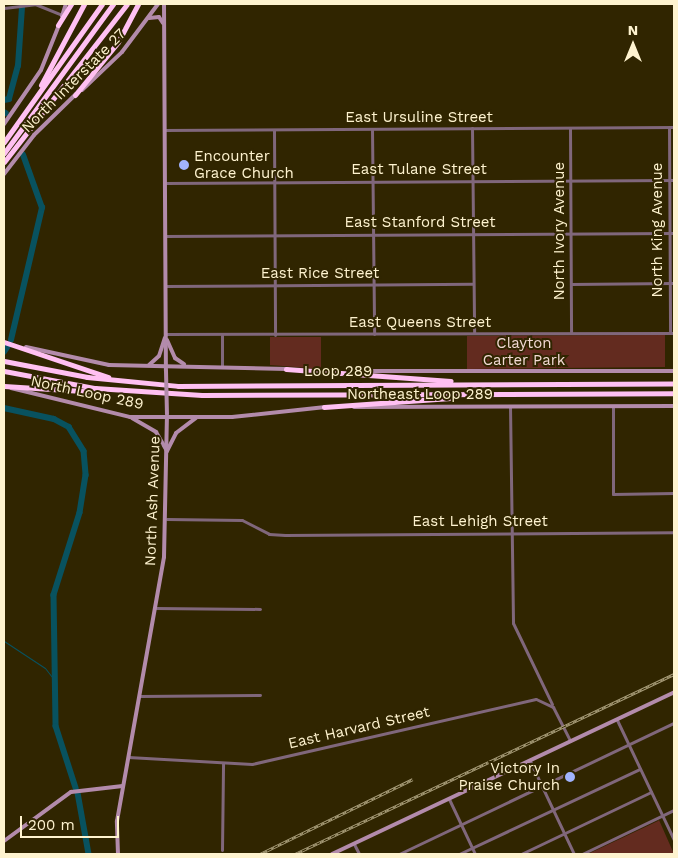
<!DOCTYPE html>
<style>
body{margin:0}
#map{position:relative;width:678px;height:858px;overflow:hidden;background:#302500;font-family:"Work Sans",sans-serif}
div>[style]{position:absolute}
.green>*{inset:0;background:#632b1f}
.stream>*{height:1px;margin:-0.5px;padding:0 0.5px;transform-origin:0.5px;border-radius:0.5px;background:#08525f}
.river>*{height:5.5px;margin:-2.75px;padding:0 2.75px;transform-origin:2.75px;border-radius:2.75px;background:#08525f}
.street>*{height:3px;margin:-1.5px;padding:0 1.5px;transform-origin:1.5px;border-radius:1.5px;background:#80677b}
.secondary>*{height:4px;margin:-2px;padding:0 2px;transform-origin:2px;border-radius:2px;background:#b38bab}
.highway>*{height:5px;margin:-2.5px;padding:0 2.5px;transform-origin:2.5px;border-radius:2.5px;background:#ffc0f2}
.rail>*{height:3px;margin-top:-1.5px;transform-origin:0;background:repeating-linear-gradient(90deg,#302500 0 4px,#aa9f7b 0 8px);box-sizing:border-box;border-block:1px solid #aa9f7b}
.secondary-bridge>*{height:4px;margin:-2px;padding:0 2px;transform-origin:2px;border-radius:2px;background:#b38bab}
.dots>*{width:14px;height:14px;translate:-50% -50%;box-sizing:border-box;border:2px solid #302500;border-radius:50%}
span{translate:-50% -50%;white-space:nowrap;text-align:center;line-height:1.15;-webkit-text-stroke:4px #302500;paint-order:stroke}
.street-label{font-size:15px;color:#fef3cf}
.poi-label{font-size:15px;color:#fef3cf}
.left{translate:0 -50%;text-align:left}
.right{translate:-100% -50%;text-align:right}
.park-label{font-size:15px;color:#f3dad4}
.frame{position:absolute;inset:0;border:5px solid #fef3cf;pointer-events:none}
.north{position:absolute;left:608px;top:20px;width:50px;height:50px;-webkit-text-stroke:4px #302500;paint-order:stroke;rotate:0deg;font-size:14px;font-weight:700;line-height:20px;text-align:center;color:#fef3cf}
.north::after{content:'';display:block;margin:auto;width:18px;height:22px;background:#fef3cf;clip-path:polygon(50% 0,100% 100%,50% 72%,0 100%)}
.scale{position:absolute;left:20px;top:816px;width:99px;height:22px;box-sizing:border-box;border:2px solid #fef3cf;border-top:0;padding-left:6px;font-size:15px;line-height:18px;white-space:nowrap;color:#fef3cf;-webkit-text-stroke:4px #302500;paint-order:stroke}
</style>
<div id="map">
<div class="green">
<i style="clip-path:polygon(665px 335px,665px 367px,467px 369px,467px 336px)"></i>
<i style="clip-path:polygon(270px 337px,321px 337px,321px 369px,270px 365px)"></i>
<i style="clip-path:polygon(659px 820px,674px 854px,588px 854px,658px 821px)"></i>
</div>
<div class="stream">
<i style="left:4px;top:641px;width:49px;rotate:33.4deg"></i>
<i style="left:45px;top:668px;width:18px;rotate:52deg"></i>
</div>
<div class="river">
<i style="left:4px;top:100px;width:5px;rotate:-11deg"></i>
<i style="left:9px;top:99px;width:34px;rotate:-75deg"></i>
<i style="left:18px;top:66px;width:59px;rotate:-86.1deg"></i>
<i style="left:4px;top:112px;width:2px;rotate:27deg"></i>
<i style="left:11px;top:340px;width:136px;rotate:-76.8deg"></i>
<i style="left:42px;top:208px;width:56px;rotate:-109.7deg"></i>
<i style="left:4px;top:352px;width:7px;rotate:-56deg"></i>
<i style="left:4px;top:408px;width:51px;rotate:12.4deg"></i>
<i style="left:54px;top:419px;width:17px;rotate:28deg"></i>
<i style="left:69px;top:427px;width:28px;rotate:58deg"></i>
<i style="left:84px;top:451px;width:24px;rotate:85deg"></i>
<i style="left:86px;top:475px;width:38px;rotate:99deg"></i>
<i style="left:80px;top:513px;width:86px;rotate:107.6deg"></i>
<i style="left:54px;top:595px;width:131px;rotate:89.1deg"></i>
<i style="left:56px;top:726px;width:65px;rotate:72.1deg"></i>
<i style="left:78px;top:793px;width:62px;rotate:79.8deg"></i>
</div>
<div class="street">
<i style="left:4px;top:8px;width:31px;rotate:-7deg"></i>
<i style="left:35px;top:4px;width:29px;rotate:22deg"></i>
<i style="left:669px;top:127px;width:206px;rotate:89.7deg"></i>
<i style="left:472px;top:128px;width:205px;rotate:89.4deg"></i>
<i style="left:570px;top:128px;width:205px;rotate:89.7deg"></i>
<i style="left:372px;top:129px;width:205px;rotate:89.4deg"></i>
<i style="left:164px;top:130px;width:510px;rotate:-0.34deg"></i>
<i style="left:274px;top:130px;width:205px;rotate:89.7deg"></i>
<i style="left:165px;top:183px;width:509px;rotate:-0.34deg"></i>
<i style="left:165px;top:236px;width:509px;rotate:-0.34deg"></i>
<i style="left:571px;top:284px;width:103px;rotate:-0.6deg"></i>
<i style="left:166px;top:286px;width:307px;rotate:-0.4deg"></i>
<i style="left:166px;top:334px;width:508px;rotate:-0.11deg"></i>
<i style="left:222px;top:335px;width:32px;rotate:90deg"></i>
<i style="left:510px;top:406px;width:217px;rotate:89.2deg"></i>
<i style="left:513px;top:623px;width:90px;rotate:64.3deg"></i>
<i style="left:613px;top:406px;width:88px;rotate:90deg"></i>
<i style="left:613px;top:494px;width:61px;rotate:-0.9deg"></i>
<i style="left:167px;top:519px;width:75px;rotate:0.8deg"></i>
<i style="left:242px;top:520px;width:30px;rotate:27deg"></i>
<i style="left:269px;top:534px;width:16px;rotate:4deg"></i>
<i style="left:285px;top:535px;width:389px;rotate:-0.4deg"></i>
<i style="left:155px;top:608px;width:105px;rotate:0.5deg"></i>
<i style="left:140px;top:696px;width:120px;rotate:-0.5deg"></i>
<i style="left:617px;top:720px;width:133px;rotate:64.6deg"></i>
<i style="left:128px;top:757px;width:124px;rotate:3.2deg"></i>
<i style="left:252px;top:764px;width:291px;rotate:-12.9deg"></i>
<i style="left:536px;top:699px;width:19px;rotate:25deg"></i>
<i style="left:553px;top:707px;width:38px;rotate:63deg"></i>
<i style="left:530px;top:761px;width:103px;rotate:64.7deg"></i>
<i style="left:449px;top:799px;width:61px;rotate:64.7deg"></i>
<i style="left:354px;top:844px;width:11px;rotate:63deg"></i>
<i style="left:222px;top:850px;width:87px;rotate:-89.3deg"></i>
<i style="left:399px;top:854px;width:305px;rotate:-25.5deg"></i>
<i style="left:459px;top:854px;width:200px;rotate:-25.2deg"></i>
<i style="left:521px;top:854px;width:144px;rotate:-25.5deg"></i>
<i style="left:582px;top:854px;width:102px;rotate:-25.6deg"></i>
</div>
<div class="secondary">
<i style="left:164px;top:4px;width:367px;rotate:89.7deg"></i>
<i style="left:62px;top:16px;width:13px;rotate:-72deg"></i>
<i style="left:149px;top:18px;width:10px;rotate:-6deg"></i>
<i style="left:159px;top:17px;width:7px;rotate:56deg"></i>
<i style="left:82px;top:90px;width:55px;rotate:-43.5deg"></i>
<i style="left:122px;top:52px;width:60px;rotate:-53.1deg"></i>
<i style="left:4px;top:124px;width:65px;rotate:-55.6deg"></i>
<i style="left:41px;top:70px;width:48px;rotate:-68.2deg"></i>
<i style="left:4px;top:174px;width:49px;rotate:-52.4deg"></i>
<i style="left:34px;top:135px;width:59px;rotate:-44.3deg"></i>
<i style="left:167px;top:340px;width:20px;rotate:66deg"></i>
<i style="left:175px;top:358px;width:11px;rotate:34deg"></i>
<i style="left:26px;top:347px;width:85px;rotate:12.2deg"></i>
<i style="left:109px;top:365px;width:178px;rotate:1.3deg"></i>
<i style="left:149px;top:365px;width:13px;rotate:-42deg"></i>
<i style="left:159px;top:356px;width:19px;rotate:-72deg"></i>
<i style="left:347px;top:371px;width:327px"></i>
<i style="left:11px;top:388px;width:122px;rotate:13.7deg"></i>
<i style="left:130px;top:417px;width:102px"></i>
<i style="left:232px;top:417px;width:94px;rotate:-6.1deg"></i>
<i style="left:354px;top:407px;width:320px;rotate:-0.2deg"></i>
<i style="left:132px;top:418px;width:28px;rotate:30deg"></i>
<i style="left:156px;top:432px;width:22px;rotate:60deg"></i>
<i style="left:167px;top:451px;width:20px;rotate:-63deg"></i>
<i style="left:176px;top:433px;width:25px;rotate:-37deg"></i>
<i style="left:4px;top:841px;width:83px;rotate:-36.2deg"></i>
<i style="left:71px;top:792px;width:52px;rotate:-6.6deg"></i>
<i style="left:118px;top:854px;width:33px;rotate:-92deg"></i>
<i style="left:117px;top:821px;width:268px;rotate:-79.9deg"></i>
<i style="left:164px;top:557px;width:141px;rotate:-88.8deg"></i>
<i style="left:332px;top:854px;width:378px;rotate:-25.3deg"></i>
</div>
<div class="highway">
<i style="left:58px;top:25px;width:25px;rotate:-58deg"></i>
<i style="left:41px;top:85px;width:92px;rotate:-62deg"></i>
<i style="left:75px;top:95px;width:68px;rotate:-50.9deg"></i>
<i style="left:118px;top:42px;width:43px;rotate:-62.2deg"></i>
<i style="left:4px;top:142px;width:169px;rotate:-54.6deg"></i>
<i style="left:4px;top:153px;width:185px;rotate:-53.8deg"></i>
<i style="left:4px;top:162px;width:200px;rotate:-52.1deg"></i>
<i style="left:4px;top:342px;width:110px;rotate:18.6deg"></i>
<i style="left:4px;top:361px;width:85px;rotate:10.9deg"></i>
<i style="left:87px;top:377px;width:91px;rotate:5.6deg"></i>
<i style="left:178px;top:386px;width:496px;rotate:-0.3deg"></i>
<i style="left:286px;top:369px;width:165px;rotate:4.2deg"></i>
<i style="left:4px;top:371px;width:93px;rotate:10.6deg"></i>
<i style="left:95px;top:388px;width:107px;rotate:3.7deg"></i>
<i style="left:202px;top:395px;width:472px;rotate:-0.2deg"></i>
<i style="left:4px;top:386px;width:94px;rotate:3.7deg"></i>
<i style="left:324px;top:407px;width:127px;rotate:-4.1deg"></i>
</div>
<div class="rail">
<i style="left:260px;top:854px;width:170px;rotate:-26.1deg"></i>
<i style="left:295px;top:854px;width:420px;rotate:-25.4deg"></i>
</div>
<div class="secondary-bridge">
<i style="left:166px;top:371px;width:43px;rotate:88.7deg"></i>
</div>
<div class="dots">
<i style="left:184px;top:165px;background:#a1b3fd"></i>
<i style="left:570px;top:777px;background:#a1b3fd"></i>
</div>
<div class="street-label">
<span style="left:74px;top:81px;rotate:-45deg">North Interstate 27</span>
<span style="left:419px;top:118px">East Ursuline Street</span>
<span style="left:419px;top:170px">East Tulane Street</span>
<span style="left:420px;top:223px">East Stanford Street</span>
<span style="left:658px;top:230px;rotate:-90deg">North King Avenue</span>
<span style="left:560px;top:231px;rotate:-90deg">North Ivory Avenue</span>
<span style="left:320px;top:274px">East Rice Street</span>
<span style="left:420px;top:323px">East Queens Street</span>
<span style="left:338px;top:372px">Loop 289</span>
<span style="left:87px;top:393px;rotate:12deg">North Loop 289</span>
<span style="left:420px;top:395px">Northeast Loop 289</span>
<span style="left:153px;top:501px;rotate:-88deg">North Ash Avenue</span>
<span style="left:480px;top:522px">East Lehigh Street</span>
<span style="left:359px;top:728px;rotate:-13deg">East Harvard Street</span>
</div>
<div class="poi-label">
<span class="left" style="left:194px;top:165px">Encounter<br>Grace Church</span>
<span class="right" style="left:560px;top:777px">Victory In<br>Praise Church</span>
</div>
<div class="park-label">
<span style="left:524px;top:352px">Clayton<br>Carter Park</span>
</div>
<div class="frame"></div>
<div class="north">N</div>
<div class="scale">200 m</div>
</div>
